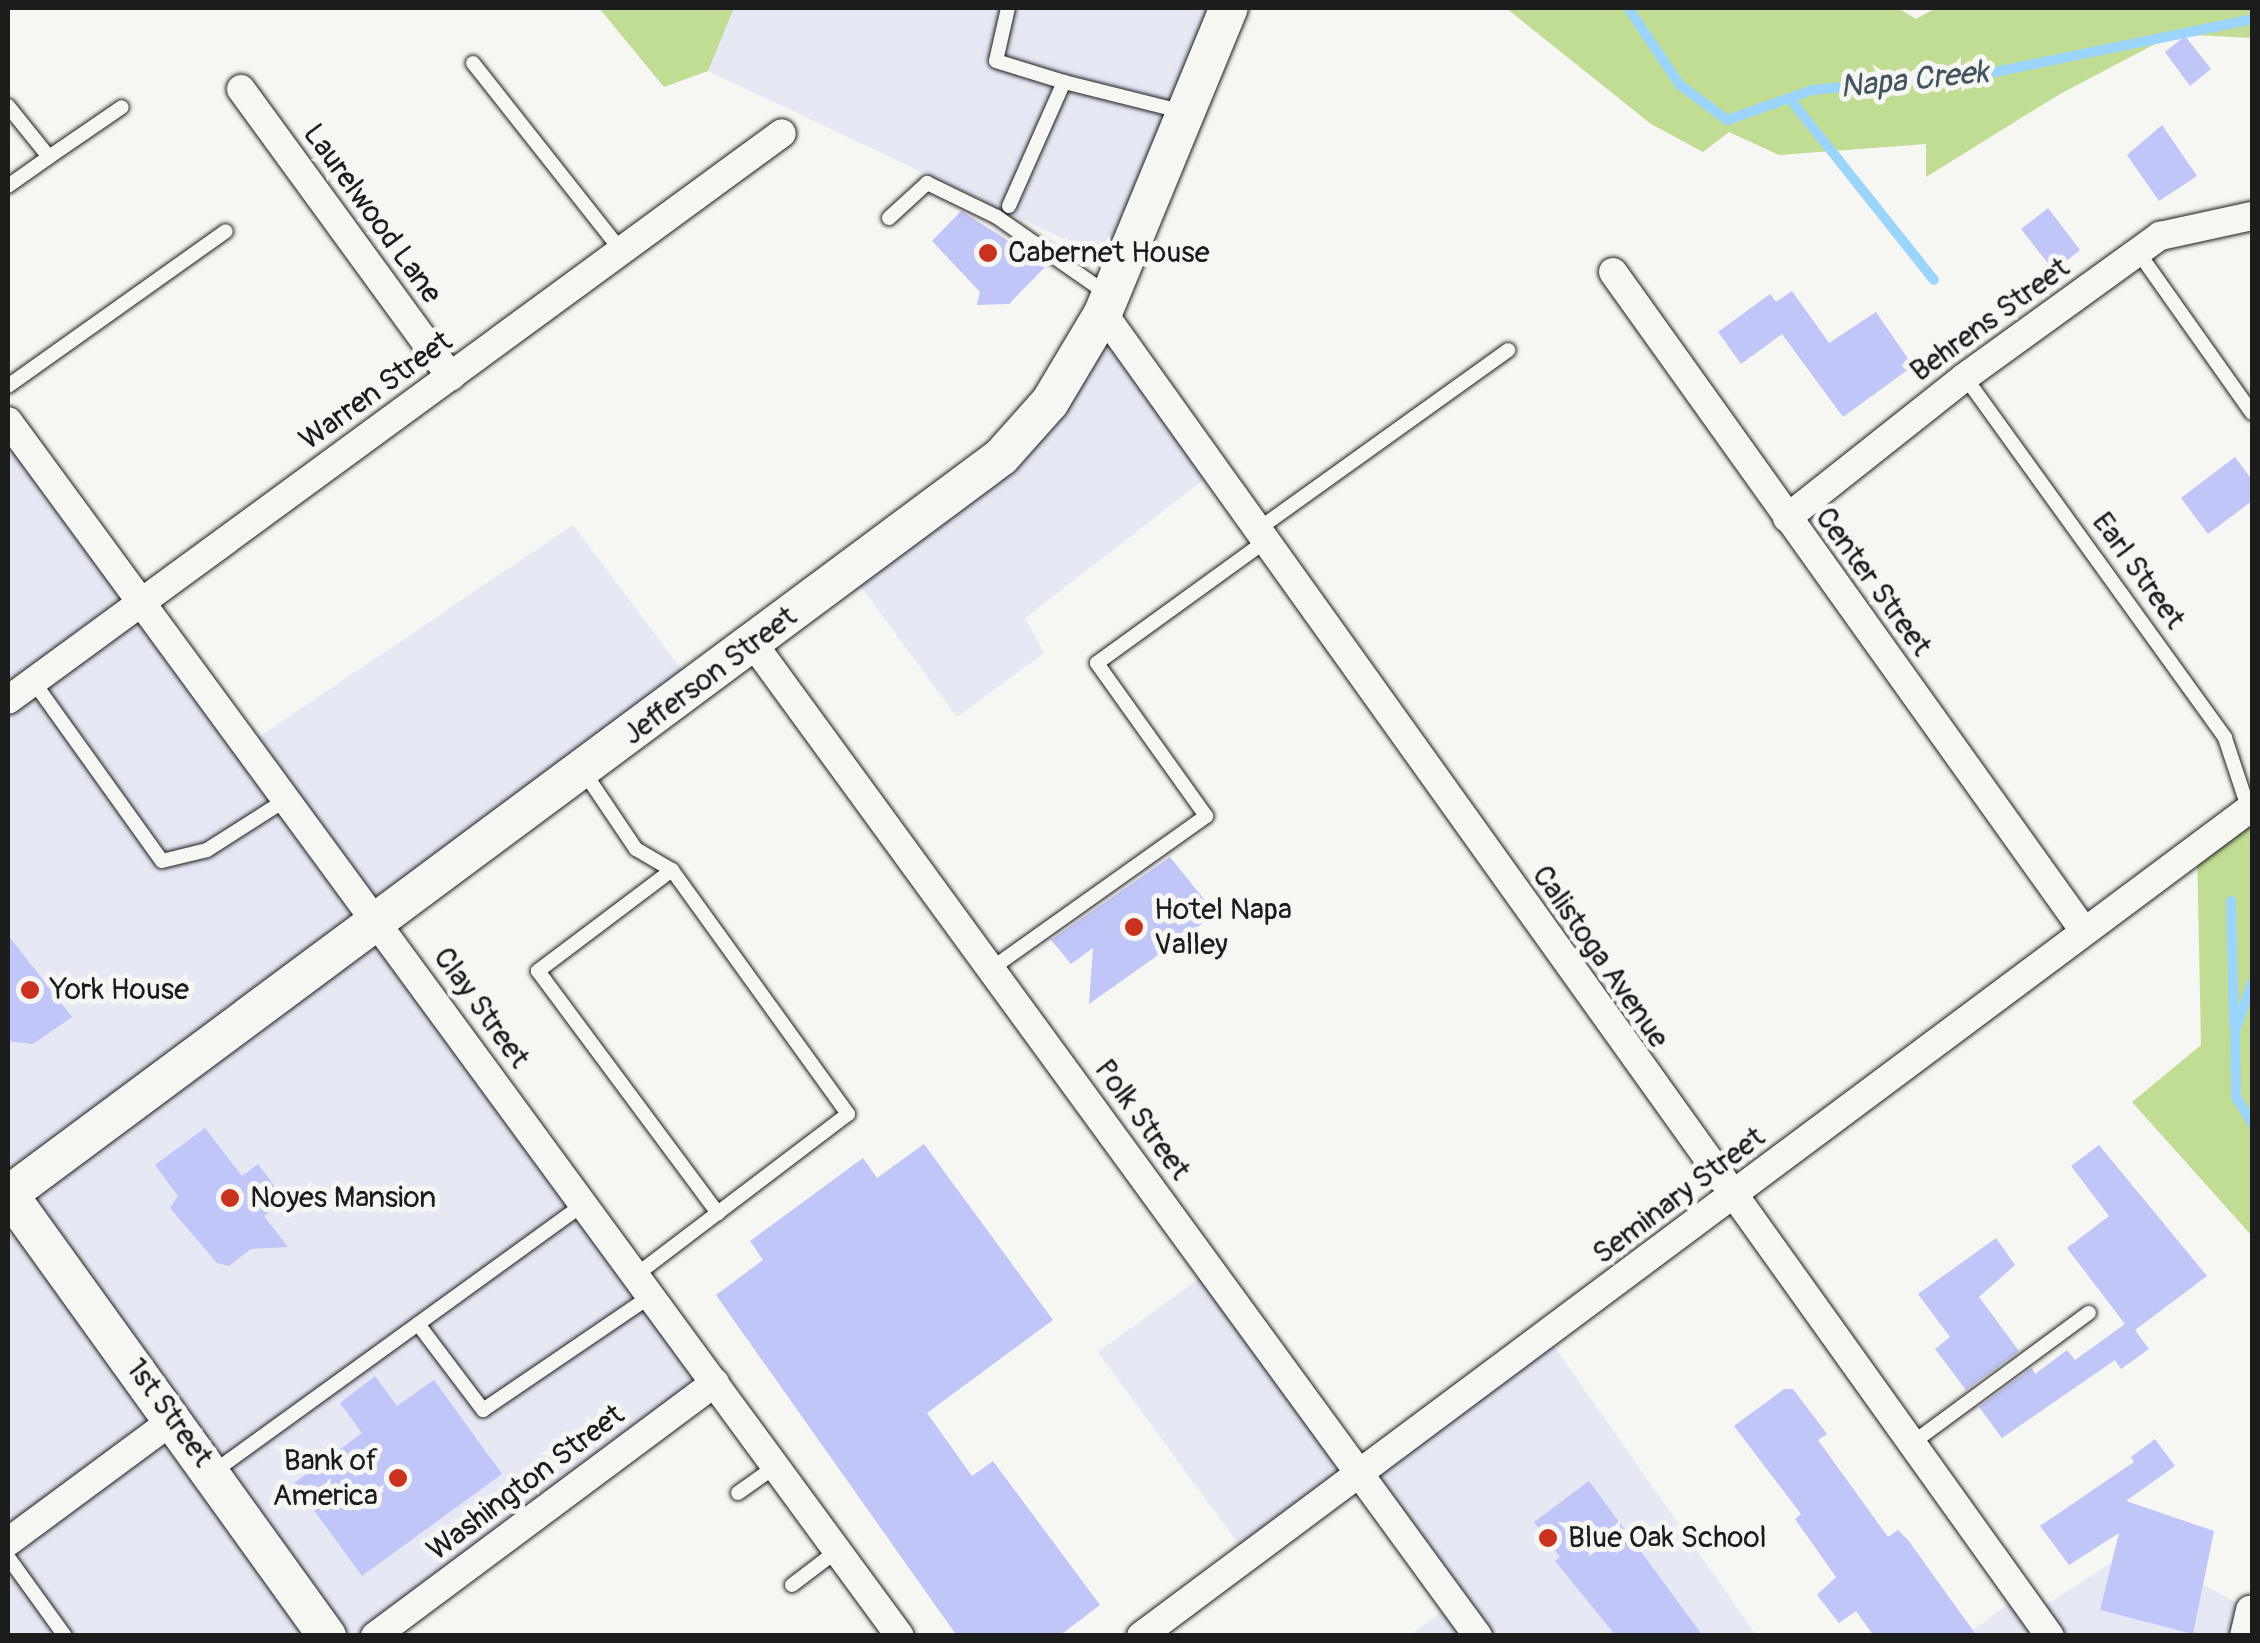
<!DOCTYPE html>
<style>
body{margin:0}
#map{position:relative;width:2260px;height:1643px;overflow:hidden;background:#f6f6f2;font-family:Pangolin,sans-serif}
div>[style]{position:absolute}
.built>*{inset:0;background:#e6e8f4}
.green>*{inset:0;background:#c1dc93}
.stream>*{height:10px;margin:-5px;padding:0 5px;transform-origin:5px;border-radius:5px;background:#9cd5fc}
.building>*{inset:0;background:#c0c6f8}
.roads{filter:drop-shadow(0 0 2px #1c1c1c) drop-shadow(0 0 2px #1c1c1c)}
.service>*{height:14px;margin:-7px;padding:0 7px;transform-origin:7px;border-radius:7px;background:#f6f6f2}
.minor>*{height:28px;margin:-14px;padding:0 14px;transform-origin:14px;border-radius:14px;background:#f6f6f2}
.secondary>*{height:38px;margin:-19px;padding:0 19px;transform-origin:19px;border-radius:19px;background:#f6f6f2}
.dots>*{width:28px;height:28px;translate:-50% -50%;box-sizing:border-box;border:5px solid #f6f6f2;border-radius:50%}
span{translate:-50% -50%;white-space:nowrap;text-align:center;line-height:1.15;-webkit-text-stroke:10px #f6f6f2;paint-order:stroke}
.street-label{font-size:30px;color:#1c1c1c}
.poi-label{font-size:30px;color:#1c1c1c}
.left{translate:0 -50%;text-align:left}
.right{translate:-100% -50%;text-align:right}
.water-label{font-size:32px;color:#42545f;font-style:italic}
.frame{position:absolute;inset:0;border:10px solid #1c1c1c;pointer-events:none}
</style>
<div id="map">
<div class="built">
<i style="clip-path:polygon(734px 8px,1229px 8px,1123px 267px,708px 71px)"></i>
<i style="clip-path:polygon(1103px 313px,1215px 471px,1025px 618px,1044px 653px,957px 717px,850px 572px,944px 505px)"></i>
<i style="clip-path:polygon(8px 421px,247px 745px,573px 525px,695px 687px,379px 924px,715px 1383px,375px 1635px,8px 1635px)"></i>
<i style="clip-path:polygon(1211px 1270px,1360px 1473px,1547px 1336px,1756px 1635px,1410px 1635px,1454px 1603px,1360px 1474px,1248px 1557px,1098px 1352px)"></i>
<i style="clip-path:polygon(2112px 1562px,2204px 1585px,2250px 1610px,2244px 1635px,1965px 1636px,2020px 1595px,2034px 1613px)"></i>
</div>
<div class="green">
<i style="clip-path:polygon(599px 8px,734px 8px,708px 71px,664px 87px)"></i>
<i style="clip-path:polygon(1506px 8px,1898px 8px,1916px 19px,1936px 8px,2252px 8px,2252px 38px,2174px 34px,2060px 94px,1926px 177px,1926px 144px,1779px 155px,1729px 132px,1703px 152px,1651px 124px)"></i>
<i style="clip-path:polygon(2252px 807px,2252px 1236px,2132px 1102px,2201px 1045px,2197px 844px)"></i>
</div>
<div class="stream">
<i style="left:1628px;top:8px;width:93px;rotate:56deg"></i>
<i style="left:1680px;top:85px;width:59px;rotate:36.7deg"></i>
<i style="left:1727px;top:120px;width:90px;rotate:-19.4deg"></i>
<i style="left:1812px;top:90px;width:179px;rotate:-5.5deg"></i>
<i style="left:1990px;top:73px;width:268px;rotate:-11.6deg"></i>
<i style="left:1790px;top:99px;width:231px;rotate:51.5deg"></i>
<i style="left:2231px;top:901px;width:124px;rotate:88.6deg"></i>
<i style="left:2252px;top:983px;width:51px;rotate:109.5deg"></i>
<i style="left:2235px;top:1031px;width:66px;rotate:89.1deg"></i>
<i style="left:2236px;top:1097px;width:31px;rotate:58deg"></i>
</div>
<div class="building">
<i style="clip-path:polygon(2185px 36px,2211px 69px,2190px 86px,2165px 52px)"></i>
<i style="clip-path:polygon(2162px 125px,2197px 176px,2159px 201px,2127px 155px)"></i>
<i style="clip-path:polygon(2048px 208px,2080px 250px,2054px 271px,2021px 229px)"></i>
<i style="clip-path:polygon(961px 211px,1047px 265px,1009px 304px,977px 305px,980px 292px,932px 241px)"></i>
<i style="clip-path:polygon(1792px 291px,1829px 343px,1876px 312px,1913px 366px,1843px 417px,1782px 334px,1741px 364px,1718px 332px,1770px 294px,1776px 302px)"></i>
<i style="clip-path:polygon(2235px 457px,2252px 480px,2252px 501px,2208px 534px,2181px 498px)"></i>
<i style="clip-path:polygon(1170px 857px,1216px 914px,1089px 1004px,1093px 948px,1071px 964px,1051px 940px)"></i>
<i style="clip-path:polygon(8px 935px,72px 1017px,33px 1044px,8px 1041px)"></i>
<i style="clip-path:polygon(205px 1128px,242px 1176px,258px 1164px,285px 1200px,264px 1216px,288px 1247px,251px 1249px,229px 1266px,217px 1263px,170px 1208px,178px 1196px,155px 1165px)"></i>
<i style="clip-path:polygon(924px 1144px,1053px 1320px,927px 1413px,972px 1476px,993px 1461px,1100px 1605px,1059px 1636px,957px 1636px,716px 1295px,763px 1260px,750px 1241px,863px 1158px,877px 1178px)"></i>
<i style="clip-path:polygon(2099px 1145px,2207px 1276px,2135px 1330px,2149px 1349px,2121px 1369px,2115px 1360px,2002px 1438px,1979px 1407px,2032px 1368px,2035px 1374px,2067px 1350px,2075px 1360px,2125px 1324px,2067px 1248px,2109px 1216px,2071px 1166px)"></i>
<i style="clip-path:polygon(1996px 1238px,2015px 1265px,1979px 1297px,2019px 1351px,1966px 1390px,1935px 1349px,1950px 1337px,1918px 1294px)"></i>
<i style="clip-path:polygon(375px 1376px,397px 1406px,434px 1380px,502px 1474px,362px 1576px,294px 1483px,362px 1433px,340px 1403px)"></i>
<i style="clip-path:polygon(1784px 1389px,1793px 1389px,1827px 1434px,1818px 1440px,1888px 1537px,1898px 1530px,1908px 1540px,1977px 1636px,1874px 1636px,1856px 1611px,1839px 1623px,1817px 1595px,1836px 1577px,1795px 1519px,1801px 1514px,1734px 1426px)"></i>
<i style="clip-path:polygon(2155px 1439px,2175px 1466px,2126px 1501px,2214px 1531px,2193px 1634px,2100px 1610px,2119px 1533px,2069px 1565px,2040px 1526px,2134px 1462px,2131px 1457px)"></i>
<i style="clip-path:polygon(1589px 1481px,1703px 1636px,1616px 1636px,1555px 1561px,1560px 1557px,1534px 1522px)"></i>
</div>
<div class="roads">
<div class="service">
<i style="left:1008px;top:8px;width:54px;rotate:102.8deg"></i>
<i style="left:996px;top:61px;width:71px;rotate:17.2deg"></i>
<i style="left:473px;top:63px;width:237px;rotate:51.7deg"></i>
<i style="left:8px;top:106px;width:65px;rotate:51.2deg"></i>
<i style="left:49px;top:157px;width:50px;rotate:144.7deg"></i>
<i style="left:49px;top:157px;width:88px;rotate:-34.4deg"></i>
<i style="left:1009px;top:206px;width:136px;rotate:-66.1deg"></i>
<i style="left:1064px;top:82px;width:124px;rotate:14deg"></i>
<i style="left:889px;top:218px;width:52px;rotate:-42.6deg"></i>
<i style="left:927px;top:183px;width:78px;rotate:25.9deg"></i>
<i style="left:997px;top:217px;width:136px;rotate:34.9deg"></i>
<i style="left:2138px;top:252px;width:197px;rotate:54.7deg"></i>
<i style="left:1965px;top:377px;width:445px;rotate:54.2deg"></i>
<i style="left:2225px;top:738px;width:73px;rotate:71.6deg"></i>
<i style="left:8px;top:386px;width:267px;rotate:-35.4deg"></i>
<i style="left:1257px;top:530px;width:309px;rotate:-35.6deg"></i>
<i style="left:33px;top:681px;width:221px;rotate:54.4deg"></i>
<i style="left:162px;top:861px;width:46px;rotate:-13.7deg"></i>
<i style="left:207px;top:850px;width:95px;rotate:-32.5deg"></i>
<i style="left:584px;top:772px;width:93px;rotate:56deg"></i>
<i style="left:636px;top:849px;width:42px;rotate:30.3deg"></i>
<i style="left:672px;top:870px;width:301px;rotate:54.2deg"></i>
<i style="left:848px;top:1114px;width:266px;rotate:142.8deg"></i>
<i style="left:672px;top:870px;width:168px;rotate:143deg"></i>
<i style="left:538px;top:971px;width:302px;rotate:53.4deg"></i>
<i style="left:991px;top:969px;width:264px;rotate:-35.4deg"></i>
<i style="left:1206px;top:816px;width:188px;rotate:-125.5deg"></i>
<i style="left:1097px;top:663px;width:206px;rotate:-35.9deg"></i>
<i style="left:418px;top:1324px;width:108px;rotate:52.9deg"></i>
<i style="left:483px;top:1410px;width:203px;rotate:-34.2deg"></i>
<i style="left:1911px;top:1444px;width:221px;rotate:-36.4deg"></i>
<i style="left:212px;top:1473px;width:459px;rotate:-35.9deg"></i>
<i style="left:738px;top:1493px;width:47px;rotate:-35.4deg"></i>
<i style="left:8px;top:1557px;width:97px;rotate:54.2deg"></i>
<i style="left:792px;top:1585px;width:58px;rotate:-37.3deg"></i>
</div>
<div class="minor">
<i style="left:241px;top:89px;width:356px;rotate:53.9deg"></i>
<i style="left:1613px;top:272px;width:806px;rotate:54.44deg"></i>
<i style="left:1103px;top:313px;width:1627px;rotate:54.41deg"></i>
<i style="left:8px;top:421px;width:1507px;rotate:53.72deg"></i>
<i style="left:1787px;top:518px;width:227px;rotate:-38.4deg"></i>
<i style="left:1965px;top:377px;width:241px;rotate:-35.9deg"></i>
<i style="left:2160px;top:236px;width:94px;rotate:-12.3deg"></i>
<i style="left:752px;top:642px;width:1231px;rotate:53.86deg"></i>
<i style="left:8px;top:700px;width:959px;rotate:-36.22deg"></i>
<i style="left:8px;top:1542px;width:207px;rotate:-36.5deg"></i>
<i style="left:375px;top:1636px;width:424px;rotate:-36.7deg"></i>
<i style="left:1141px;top:1636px;width:1386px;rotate:-36.73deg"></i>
<i style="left:2244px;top:1636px;width:27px;rotate:-77deg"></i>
</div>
<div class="secondary">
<i style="left:8px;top:1193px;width:546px;rotate:54.24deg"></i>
<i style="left:8px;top:1195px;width:1237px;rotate:-36.62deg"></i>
<i style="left:1001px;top:457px;width:74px;rotate:-48.3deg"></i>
<i style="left:1050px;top:402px;width:104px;rotate:-59.2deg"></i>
<i style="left:1103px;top:313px;width:330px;rotate:-67.6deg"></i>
</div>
</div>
<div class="dots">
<i style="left:988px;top:253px;background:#c8321e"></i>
<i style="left:1134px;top:927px;background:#c8321e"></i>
<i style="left:30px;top:990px;background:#c8321e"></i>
<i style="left:230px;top:1198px;background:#c8321e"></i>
<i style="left:398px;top:1478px;background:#c8321e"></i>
<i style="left:1548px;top:1538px;background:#c8321e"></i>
</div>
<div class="street-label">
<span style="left:372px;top:214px;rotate:54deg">Laurelwood Lane</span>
<span style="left:1990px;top:320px;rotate:-36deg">Behrens Street</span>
<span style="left:376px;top:391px;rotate:-36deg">Warren Street</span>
<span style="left:2138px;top:571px;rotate:54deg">Earl Street</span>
<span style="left:1873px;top:582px;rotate:54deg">Center Street</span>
<span style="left:710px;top:676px;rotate:-37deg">Jefferson Street</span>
<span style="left:1600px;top:957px;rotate:55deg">Calistoga Avenue</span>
<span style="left:481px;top:1008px;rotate:54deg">Clay Street</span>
<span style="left:1142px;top:1120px;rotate:54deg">Polk Street</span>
<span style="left:1679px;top:1196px;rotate:-37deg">Seminary Street</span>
<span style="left:169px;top:1413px;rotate:54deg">1st Street</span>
<span style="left:526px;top:1483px;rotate:-37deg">Washington Street</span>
</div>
<div class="poi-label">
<span class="left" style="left:1008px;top:253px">Cabernet House</span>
<span class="left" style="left:1154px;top:927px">Hotel Napa<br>Valley</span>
<span class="left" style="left:50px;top:990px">York House</span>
<span class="left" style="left:250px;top:1198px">Noyes Mansion</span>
<span class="right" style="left:378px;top:1478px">Bank of<br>America</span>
<span class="left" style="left:1568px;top:1538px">Blue Oak School</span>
</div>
<div class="water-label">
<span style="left:1914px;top:80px;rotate:-6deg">Napa Creek</span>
</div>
<div class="frame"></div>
</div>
